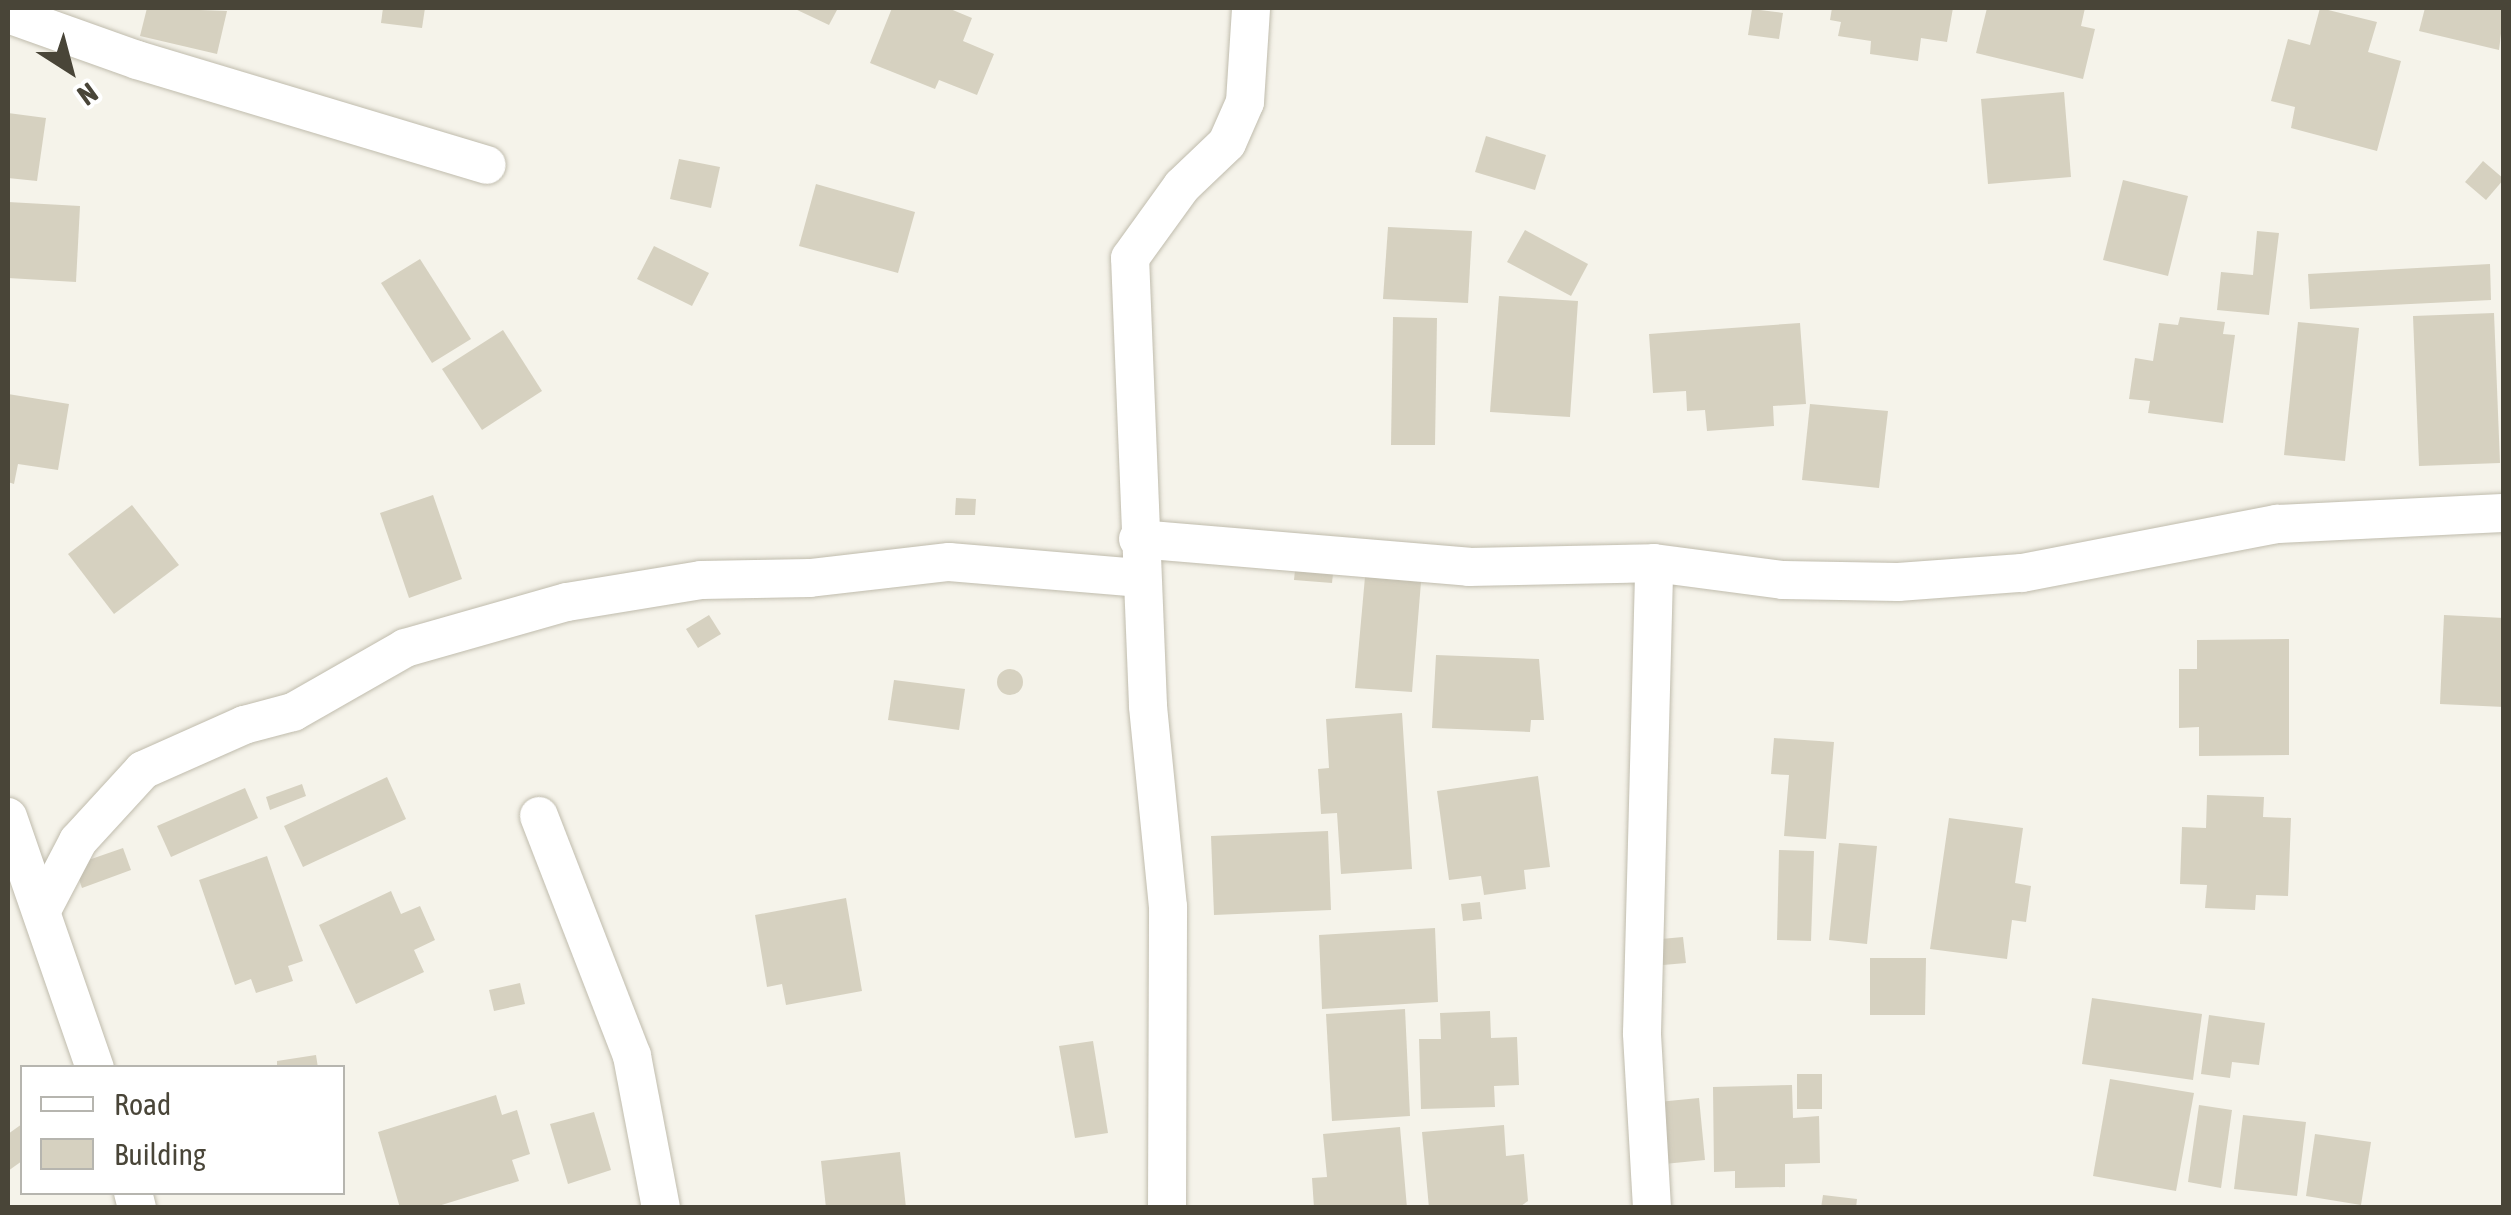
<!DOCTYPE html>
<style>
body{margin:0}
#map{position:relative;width:2511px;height:1215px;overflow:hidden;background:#f5f3ea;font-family:"Asap Condensed",sans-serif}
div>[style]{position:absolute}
.building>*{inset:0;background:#d6d1c0}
.round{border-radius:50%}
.roads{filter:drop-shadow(0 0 2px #c0bcad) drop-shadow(0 0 2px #c0bcad)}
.street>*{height:38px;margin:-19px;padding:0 19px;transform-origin:19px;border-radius:19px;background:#fff}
span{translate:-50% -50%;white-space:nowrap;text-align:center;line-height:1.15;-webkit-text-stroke:10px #fff;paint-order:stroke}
.frame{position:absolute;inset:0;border:10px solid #494538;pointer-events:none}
.legend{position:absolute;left:20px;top:1065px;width:325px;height:130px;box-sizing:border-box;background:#fff;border:2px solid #b6b5af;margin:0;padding:12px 18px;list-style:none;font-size:30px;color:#494538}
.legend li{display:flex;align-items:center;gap:20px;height:50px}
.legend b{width:50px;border:2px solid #b6b5af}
.north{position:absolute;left:20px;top:20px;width:100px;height:100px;-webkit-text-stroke:8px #fff;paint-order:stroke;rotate:144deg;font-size:28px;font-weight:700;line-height:40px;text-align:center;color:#494538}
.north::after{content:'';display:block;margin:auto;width:35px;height:45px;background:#494538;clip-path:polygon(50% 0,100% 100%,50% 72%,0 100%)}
</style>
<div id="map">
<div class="building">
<i style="clip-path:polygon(147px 8px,227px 11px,217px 54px,140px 36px)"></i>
<i style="clip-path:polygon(383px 8px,425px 8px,422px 28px,381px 23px)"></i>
<i style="clip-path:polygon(793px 8px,838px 8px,829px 25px)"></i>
<i style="clip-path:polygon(892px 8px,948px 8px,972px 18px,963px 41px,994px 54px,977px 95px,939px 80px,935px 89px,870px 63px)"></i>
<i style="clip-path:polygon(1832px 8px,1953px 8px,1947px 42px,1921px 38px,1918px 61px,1870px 54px,1871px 41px,1838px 36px,1841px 22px,1830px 20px)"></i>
<i style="clip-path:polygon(1987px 8px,2085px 8px,2081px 26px,2095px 29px,2083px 79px,1976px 53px)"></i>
<i style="clip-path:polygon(2320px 8px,2377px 22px,2368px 52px,2401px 61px,2377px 151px,2291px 128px,2295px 107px,2271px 101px,2288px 39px,2310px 45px)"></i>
<i style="clip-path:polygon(2425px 8px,2504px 9px,2499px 50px,2419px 31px)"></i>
<i style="clip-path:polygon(1752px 9px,1783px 13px,1779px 39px,1748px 35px)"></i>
<i style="clip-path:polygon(2064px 92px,2071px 177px,1988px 184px,1981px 99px)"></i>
<i style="clip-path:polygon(8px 113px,46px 118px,37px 181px,8px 178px)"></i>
<i style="clip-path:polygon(1486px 136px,1546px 155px,1535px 190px,1475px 172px)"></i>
<i style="clip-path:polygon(679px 159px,720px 167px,711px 208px,670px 199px)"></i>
<i style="clip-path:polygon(2483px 161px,2504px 179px,2486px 200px,2465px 182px)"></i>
<i style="clip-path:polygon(2123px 180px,2188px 196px,2168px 276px,2103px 260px)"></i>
<i style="clip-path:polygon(816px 184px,915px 212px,898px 273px,799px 246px)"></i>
<i style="clip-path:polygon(8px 202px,80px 206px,76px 282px,8px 278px)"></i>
<i style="clip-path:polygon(1388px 227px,1472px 231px,1468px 303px,1383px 299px)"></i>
<i style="clip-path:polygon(1525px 230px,1588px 264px,1571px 296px,1507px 262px)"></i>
<i style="clip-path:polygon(2257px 231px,2279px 233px,2269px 315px,2217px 310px,2221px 272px,2253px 275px)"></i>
<i style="clip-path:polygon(654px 246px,709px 273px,692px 306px,637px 279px)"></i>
<i style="clip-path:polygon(420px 259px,471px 339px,432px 363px,381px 283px)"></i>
<i style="clip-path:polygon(2490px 264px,2491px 300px,2310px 309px,2308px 274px)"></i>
<i style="clip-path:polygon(1499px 296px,1578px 301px,1570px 417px,1490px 412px)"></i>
<i style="clip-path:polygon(2494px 313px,2500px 463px,2419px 466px,2413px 316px)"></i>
<i style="clip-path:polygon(1393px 317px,1437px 318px,1435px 445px,1391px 445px)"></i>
<i style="clip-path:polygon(2180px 317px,2225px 322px,2223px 334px,2235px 335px,2223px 423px,2148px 413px,2150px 401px,2129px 399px,2135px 358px,2153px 361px,2159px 323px,2178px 325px)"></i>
<i style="clip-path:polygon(2298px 322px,2359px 328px,2345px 461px,2284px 455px)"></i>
<i style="clip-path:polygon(1800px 323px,1806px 404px,1773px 406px,1774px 426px,1707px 431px,1705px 410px,1687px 411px,1686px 391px,1653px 393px,1649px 334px)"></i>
<i style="clip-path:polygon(503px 330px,542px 391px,482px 430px,442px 369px)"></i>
<i style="clip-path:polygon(8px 394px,69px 404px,58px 470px,18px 464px,14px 484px,8px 482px)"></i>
<i style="clip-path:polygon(1810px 404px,1888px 411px,1879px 488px,1802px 480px)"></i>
<i style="clip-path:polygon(433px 495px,462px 579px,409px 598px,380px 513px)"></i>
<i style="clip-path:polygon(956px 498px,976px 499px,975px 515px,955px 515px)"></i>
<i style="clip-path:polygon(132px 505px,179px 565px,114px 614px,68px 554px)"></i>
<i style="clip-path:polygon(1296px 561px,1334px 565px,1332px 583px,1294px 580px)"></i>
<i style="clip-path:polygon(1365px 577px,1421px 582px,1412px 692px,1355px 688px)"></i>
<i style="clip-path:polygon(709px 615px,721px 634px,698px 648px,686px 629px)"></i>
<i style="clip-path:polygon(2444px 615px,2504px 618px,2504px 707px,2440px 704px)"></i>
<i style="clip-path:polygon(2289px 639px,2289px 755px,2199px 756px,2199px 727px,2179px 728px,2179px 669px,2197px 669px,2197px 640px)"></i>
<i style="clip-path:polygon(1436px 655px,1539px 659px,1544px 720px,1531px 720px,1530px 732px,1432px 728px)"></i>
<i class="round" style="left:997px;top:669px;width:26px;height:26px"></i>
<i style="clip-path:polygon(894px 680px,965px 689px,959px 730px,888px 720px)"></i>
<i style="clip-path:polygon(1402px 713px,1412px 869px,1341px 874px,1337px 813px,1321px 814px,1318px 769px,1329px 768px,1326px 719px)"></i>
<i style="clip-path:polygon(1774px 738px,1834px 742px,1826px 839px,1784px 836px,1789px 775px,1771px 774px)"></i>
<i style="clip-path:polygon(1538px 776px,1550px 867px,1524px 870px,1526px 889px,1484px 895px,1481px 876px,1449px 880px,1437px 791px)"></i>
<i style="clip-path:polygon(387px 777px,406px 819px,303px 867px,284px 826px)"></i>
<i style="clip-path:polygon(302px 784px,306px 796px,270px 810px,266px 797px)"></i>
<i style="clip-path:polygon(245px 788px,258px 818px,171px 857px,157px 826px)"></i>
<i style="clip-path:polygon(2207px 795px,2264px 797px,2263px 817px,2291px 818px,2288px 896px,2256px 895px,2255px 910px,2205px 908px,2207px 885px,2180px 884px,2182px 827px,2206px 828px)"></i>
<i style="clip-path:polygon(1949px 818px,2023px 828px,2015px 883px,2031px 886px,2026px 922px,2012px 920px,2007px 959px,1930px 949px)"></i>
<i style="clip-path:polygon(1328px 831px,1331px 910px,1214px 915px,1211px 836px)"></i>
<i style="clip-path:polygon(1839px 843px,1877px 846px,1867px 944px,1829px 940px)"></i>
<i style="clip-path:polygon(123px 848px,131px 870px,82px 888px,74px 865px)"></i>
<i style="clip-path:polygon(1779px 850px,1814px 851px,1811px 941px,1777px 940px)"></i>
<i style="clip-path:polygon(267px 856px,303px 961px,288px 966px,293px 981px,256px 993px,251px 979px,235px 985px,199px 880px)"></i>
<i style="clip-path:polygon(391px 891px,401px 914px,420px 906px,435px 940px,414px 950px,424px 972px,356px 1004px,319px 925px)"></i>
<i style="clip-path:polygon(846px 898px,862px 991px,786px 1005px,782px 984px,767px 987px,755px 915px)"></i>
<i style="clip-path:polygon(1480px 902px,1482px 919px,1463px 921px,1461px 904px)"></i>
<i style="clip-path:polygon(1435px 928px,1438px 1002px,1322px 1009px,1319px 935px)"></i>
<i style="clip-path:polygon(1683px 937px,1686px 963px,1663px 965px,1661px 939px)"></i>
<i style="clip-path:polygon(1870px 958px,1926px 958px,1925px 1015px,1870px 1015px)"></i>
<i style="clip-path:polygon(520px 983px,525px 1004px,494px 1011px,489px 990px)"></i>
<i style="clip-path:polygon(2092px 998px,2202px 1014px,2193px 1080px,2082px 1064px)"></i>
<i style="clip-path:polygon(1405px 1009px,1410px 1116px,1332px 1121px,1326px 1014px)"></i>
<i style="clip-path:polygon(1490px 1011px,1491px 1038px,1517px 1037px,1519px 1085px,1494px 1086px,1495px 1107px,1421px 1109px,1419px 1039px,1441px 1039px,1440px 1013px)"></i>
<i style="clip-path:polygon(2209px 1015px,2265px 1023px,2259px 1065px,2232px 1062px,2230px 1078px,2201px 1074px)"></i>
<i style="clip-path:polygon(1093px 1041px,1108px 1133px,1075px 1138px,1059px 1046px)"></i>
<i style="clip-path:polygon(316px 1055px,318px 1068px,277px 1068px,277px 1061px)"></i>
<i style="clip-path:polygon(1797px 1074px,1822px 1074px,1822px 1109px,1797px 1109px)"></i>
<i style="clip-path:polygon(2110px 1079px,2194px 1093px,2176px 1191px,2093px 1176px)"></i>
<i style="clip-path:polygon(1792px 1085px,1793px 1118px,1819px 1116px,1820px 1163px,1785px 1164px,1785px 1187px,1735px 1188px,1735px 1171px,1714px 1172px,1713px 1087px)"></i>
<i style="clip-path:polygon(496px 1095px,502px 1115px,517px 1110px,530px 1154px,512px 1160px,519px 1181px,432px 1208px,400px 1208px,378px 1132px)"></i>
<i style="clip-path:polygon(1699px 1098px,1705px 1160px,1664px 1164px,1658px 1102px)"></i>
<i style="clip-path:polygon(2199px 1105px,2232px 1110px,2221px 1188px,2188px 1182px)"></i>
<i style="clip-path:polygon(594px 1112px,611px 1170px,568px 1184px,550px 1124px)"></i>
<i style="clip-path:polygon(2243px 1115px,2306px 1122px,2297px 1196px,2234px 1189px)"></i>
<i style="clip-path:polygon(22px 1124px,22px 1161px,8px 1171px,8px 1134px)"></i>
<i style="clip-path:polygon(1504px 1125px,1506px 1156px,1524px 1154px,1528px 1201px,1518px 1208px,1429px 1208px,1422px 1132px)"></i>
<i style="clip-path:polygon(1400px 1127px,1407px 1208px,1314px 1208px,1312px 1178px,1327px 1177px,1323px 1134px)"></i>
<i style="clip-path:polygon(2315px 1134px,2371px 1142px,2361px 1205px,2306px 1196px)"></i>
<i style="clip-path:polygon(900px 1152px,906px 1208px,826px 1208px,821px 1161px)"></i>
<i style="clip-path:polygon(1823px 1195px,1857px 1199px,1856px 1208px,1821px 1208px)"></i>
</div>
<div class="roads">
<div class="street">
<i style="left:8px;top:14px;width:137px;rotate:19.6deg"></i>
<i style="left:137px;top:60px;width:365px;rotate:16.7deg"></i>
<i style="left:1138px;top:539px;width:332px;rotate:4.8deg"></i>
<i style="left:1469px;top:567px;width:185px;rotate:-1.2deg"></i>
<i style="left:1654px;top:563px;width:130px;rotate:7.5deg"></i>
<i style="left:1783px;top:580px;width:115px;rotate:1deg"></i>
<i style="left:1898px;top:582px;width:124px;rotate:-4.2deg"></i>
<i style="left:2022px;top:573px;width:260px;rotate:-10.9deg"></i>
<i style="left:2277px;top:524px;width:227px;rotate:-2.8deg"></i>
<i style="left:539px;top:816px;width:257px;rotate:68.8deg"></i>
<i style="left:632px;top:1056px;width:155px;rotate:79.2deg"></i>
<i style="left:8px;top:817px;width:266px;rotate:70.9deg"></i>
<i style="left:42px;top:910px;width:78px;rotate:-62.4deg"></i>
<i style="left:78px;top:841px;width:96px;rotate:-47.5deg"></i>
<i style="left:143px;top:770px;width:111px;rotate:-24deg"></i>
<i style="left:244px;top:725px;width:51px;rotate:-14.9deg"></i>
<i style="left:293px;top:712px;width:129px;rotate:-29.7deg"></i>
<i style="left:405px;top:648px;width:168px;rotate:-15.9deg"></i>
<i style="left:567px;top:602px;width:136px;rotate:-9.3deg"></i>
<i style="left:701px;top:580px;width:109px;rotate:-1.1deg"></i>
<i style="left:810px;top:578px;width:140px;rotate:-6.6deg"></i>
<i style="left:949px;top:562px;width:193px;rotate:4.8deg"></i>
<i style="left:133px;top:1192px;width:16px;rotate:76deg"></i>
<i style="left:1167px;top:1208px;width:301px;rotate:-89.8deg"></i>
<i style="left:1168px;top:907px;width:203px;rotate:-95.7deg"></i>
<i style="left:1148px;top:705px;width:447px;rotate:-92.3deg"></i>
<i style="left:1130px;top:258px;width:89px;rotate:-54.2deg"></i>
<i style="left:1182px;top:186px;width:62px;rotate:-43.7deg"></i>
<i style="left:1227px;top:143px;width:45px;rotate:-66.3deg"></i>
<i style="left:1245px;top:102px;width:94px;rotate:-86.3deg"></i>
<i style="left:1652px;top:1208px;width:175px;rotate:-93.3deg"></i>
<i style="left:1642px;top:1033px;width:470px;rotate:-88.5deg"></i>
</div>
</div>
<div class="frame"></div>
<ul class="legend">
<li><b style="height:12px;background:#fff"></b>Road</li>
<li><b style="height:28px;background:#d6d1c0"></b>Building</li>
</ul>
<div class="north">N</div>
</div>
